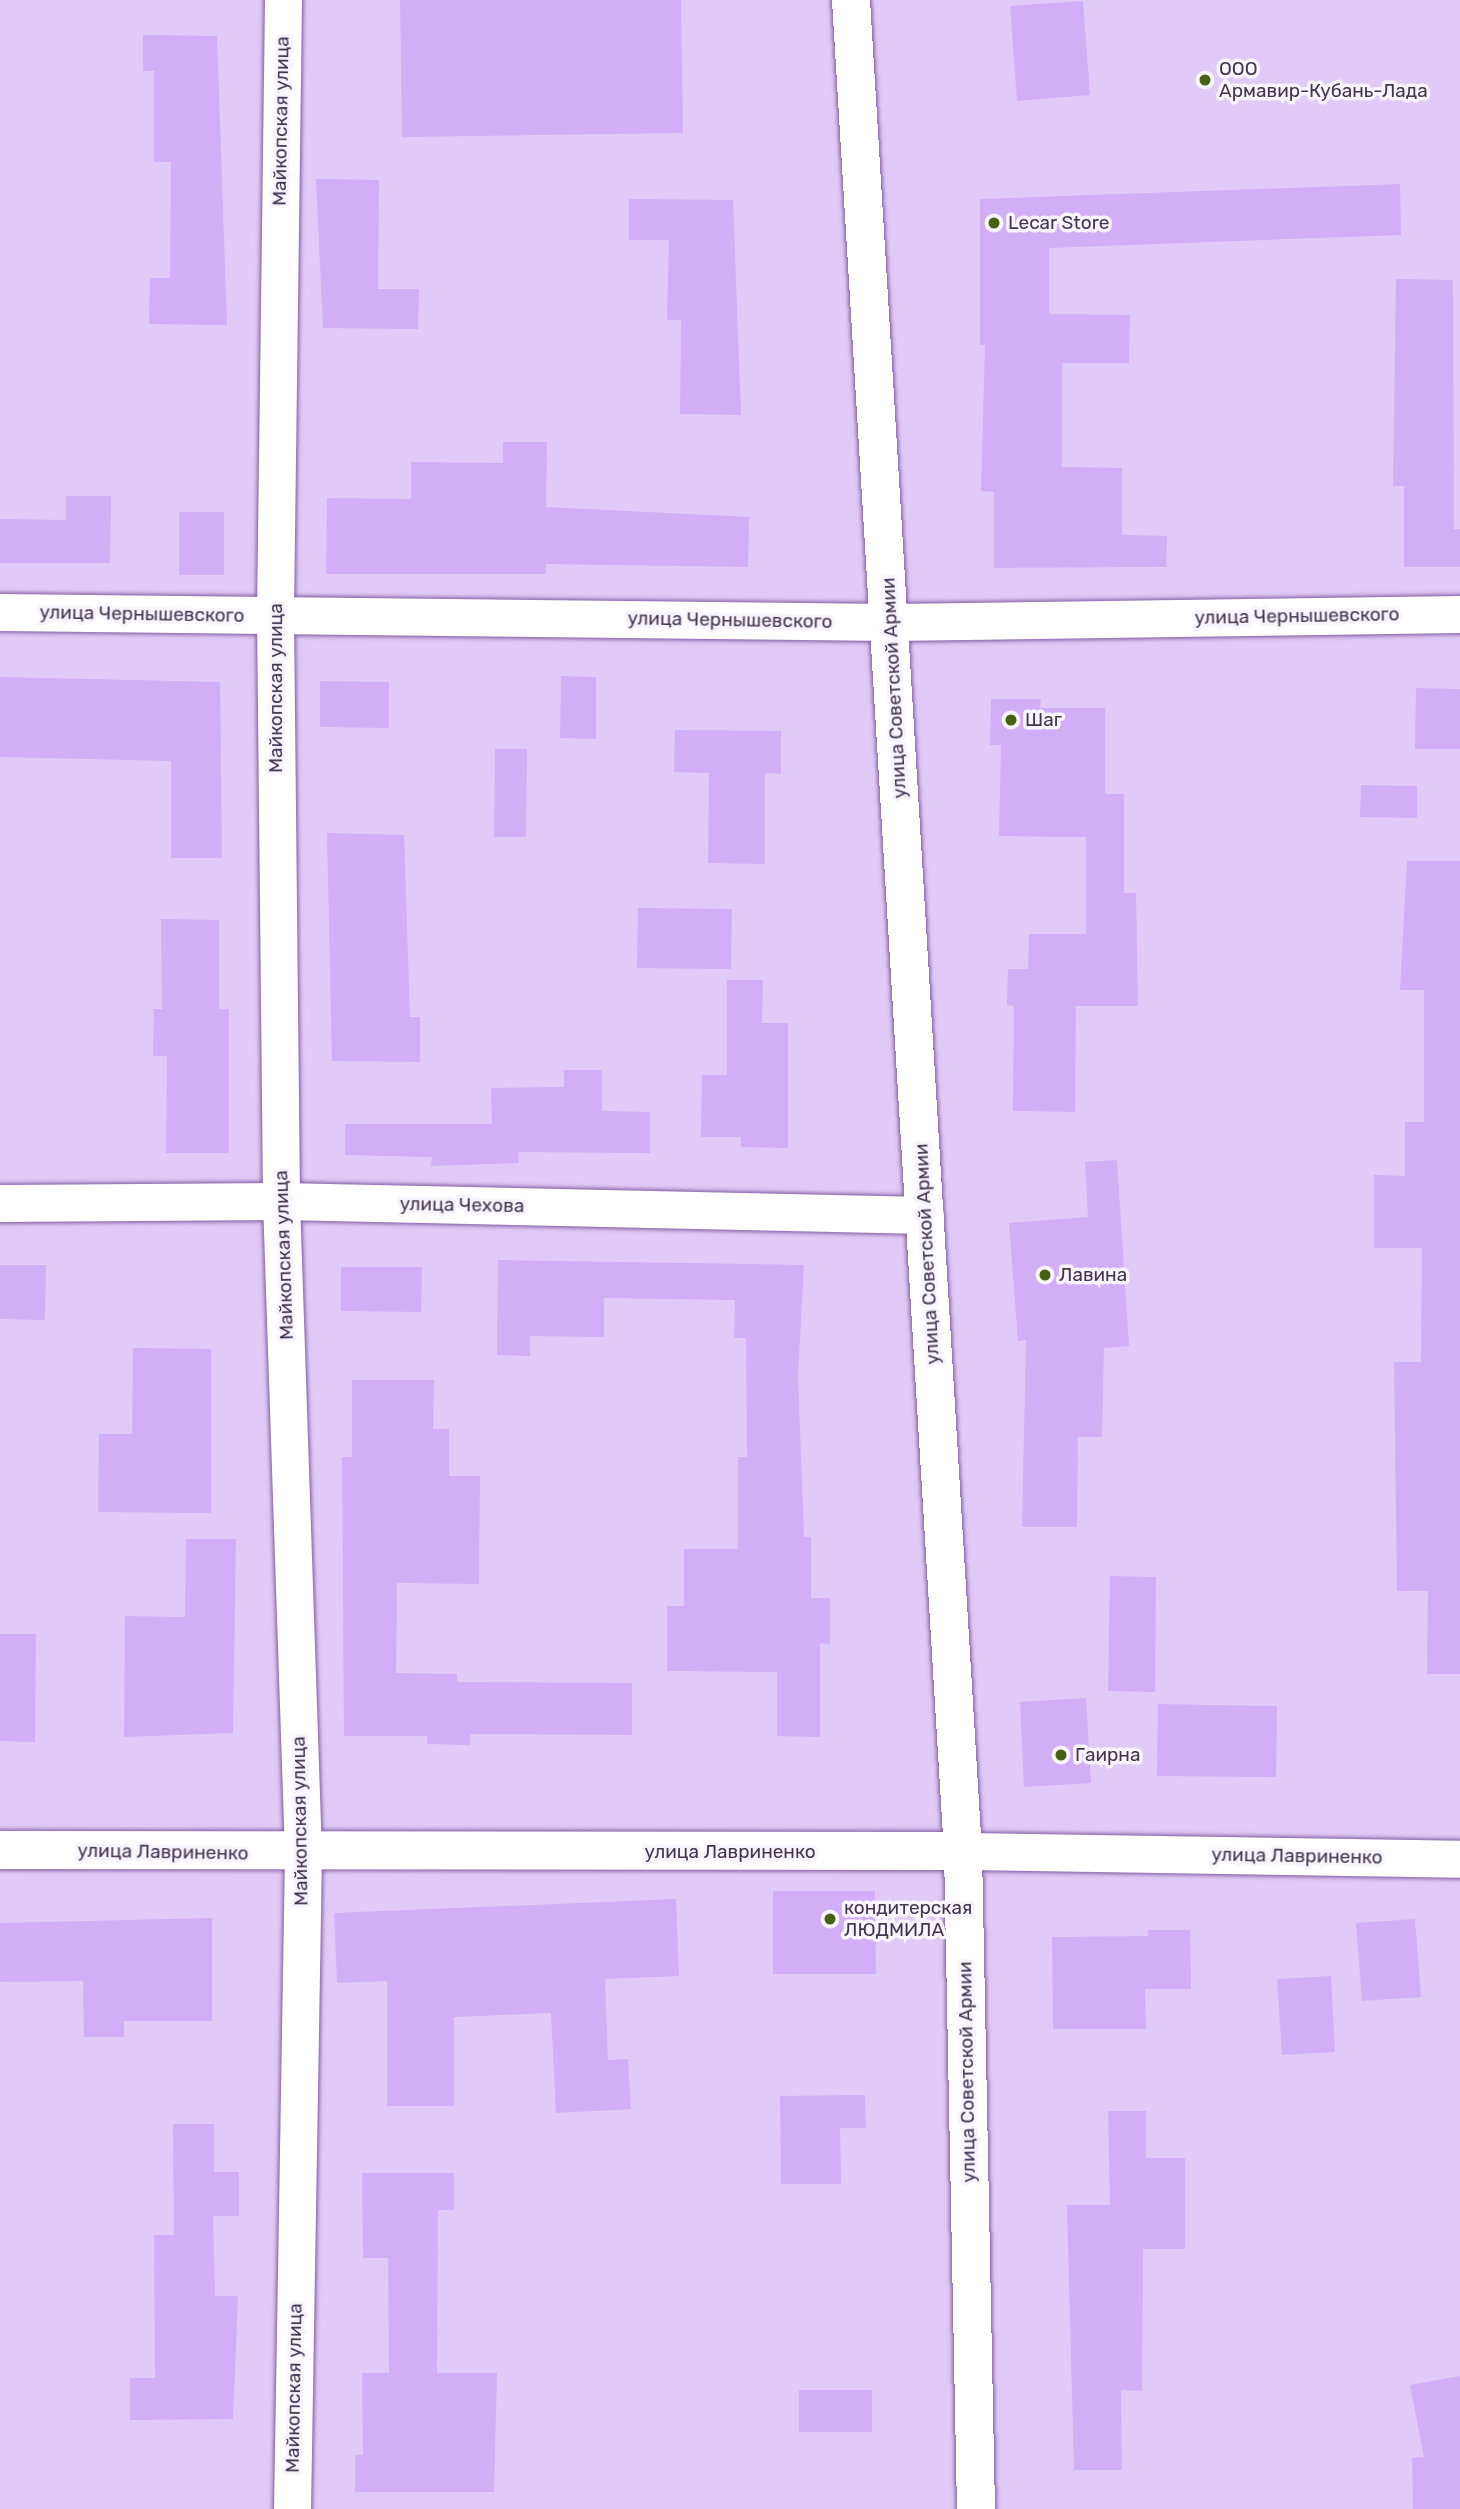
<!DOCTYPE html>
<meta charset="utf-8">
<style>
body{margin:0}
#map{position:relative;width:1460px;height:2509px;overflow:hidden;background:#e0caf7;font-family:Rubik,sans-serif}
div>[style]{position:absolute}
.building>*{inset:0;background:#d2aef7}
.roads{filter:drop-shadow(0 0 2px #815ea1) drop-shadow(0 0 2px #815ea1)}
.street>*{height:37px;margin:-18.5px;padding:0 18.5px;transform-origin:18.5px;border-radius:18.5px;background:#fff}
.secondary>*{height:38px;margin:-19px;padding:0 19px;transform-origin:19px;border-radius:19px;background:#fff}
.primary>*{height:38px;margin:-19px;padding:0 19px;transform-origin:19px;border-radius:19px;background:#fff}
.dots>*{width:19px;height:19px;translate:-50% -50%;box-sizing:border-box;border:4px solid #f7f4fb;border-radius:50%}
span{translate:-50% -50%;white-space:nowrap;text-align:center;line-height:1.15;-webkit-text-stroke:7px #f7f4fb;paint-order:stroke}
.poi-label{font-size:19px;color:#433452}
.left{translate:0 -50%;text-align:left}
.street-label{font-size:19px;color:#433452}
</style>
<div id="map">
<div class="building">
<i style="clip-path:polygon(400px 0,681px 0,683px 133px,402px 137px)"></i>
<i style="clip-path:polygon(1083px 1px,1090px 95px,1017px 101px,1010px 6px)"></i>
<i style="clip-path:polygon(143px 35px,217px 36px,227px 325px,149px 324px,150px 278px,170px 278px,171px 162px,154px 162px,154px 71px,143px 71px)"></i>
<i style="clip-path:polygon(316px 179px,379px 180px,378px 289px,419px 289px,418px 329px,323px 328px)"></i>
<i style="clip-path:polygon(1400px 184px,1401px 235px,1049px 248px,1049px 314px,1130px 315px,1129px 363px,1062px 363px,1062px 467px,1122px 468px,1122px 535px,1167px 536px,1166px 567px,994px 568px,994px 492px,981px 491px,985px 345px,980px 345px,980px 199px)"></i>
<i style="clip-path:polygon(629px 199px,733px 200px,741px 415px,680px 414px,681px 320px,667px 320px,669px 240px,629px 240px)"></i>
<i style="clip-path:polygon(1396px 279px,1453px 280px,1454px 529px,1460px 529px,1460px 567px,1404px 567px,1404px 486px,1393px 486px)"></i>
<i style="clip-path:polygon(503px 442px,547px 442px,546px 507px,749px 517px,748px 567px,546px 564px,546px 574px,326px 574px,327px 498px,411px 499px,411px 462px,503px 463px)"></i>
<i style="clip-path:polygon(66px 496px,111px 496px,110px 563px,0 563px,0 519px,66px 520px)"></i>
<i style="clip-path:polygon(179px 512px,224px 512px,224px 575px,179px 575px)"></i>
<i style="clip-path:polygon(561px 676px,596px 677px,596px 739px,560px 738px)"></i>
<i style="clip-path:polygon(0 677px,220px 682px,222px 858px,171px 858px,171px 761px,0 757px)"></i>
<i style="clip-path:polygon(320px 681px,389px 682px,389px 728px,320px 727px)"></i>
<i style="clip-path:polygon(1416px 688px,1460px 689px,1460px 749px,1415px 749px)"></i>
<i style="clip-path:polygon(991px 699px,1041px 699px,1040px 708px,1105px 708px,1105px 794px,1124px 794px,1124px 893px,1136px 893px,1138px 1006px,1076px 1006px,1075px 1112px,1013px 1111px,1014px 1006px,1007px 1005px,1008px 969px,1028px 969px,1029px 934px,1086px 934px,1086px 837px,999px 836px,1001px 745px,990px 745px)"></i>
<i style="clip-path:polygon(675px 730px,781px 731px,781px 774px,765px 773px,765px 864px,708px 863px,709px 773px,674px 772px)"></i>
<i style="clip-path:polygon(495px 749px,527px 749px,526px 837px,494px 837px)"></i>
<i style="clip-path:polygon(1361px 785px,1417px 786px,1417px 818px,1360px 817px)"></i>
<i style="clip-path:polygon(327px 833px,404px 835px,410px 1017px,420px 1017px,420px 1062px,332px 1061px)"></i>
<i style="clip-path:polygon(1407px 861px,1460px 861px,1460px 1674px,1427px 1674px,1428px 1591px,1397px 1591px,1394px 1362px,1421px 1362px,1422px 1248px,1374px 1248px,1374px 1175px,1405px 1176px,1405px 1122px,1424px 1122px,1424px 990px,1400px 990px)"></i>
<i style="clip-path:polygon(638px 908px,732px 909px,731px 969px,637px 968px)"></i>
<i style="clip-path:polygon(161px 919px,219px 920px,219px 1009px,229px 1009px,229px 1153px,166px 1153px,167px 1056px,153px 1056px,154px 1009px,162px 1009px)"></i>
<i style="clip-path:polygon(727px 980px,763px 980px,762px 1023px,788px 1023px,788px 1148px,741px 1147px,741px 1137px,701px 1137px,702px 1075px,727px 1075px)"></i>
<i style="clip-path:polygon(564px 1070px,602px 1070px,602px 1111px,650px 1112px,650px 1153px,518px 1152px,519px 1163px,431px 1166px,432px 1157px,345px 1155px,345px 1124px,492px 1124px,491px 1088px,564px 1087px)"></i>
<i style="clip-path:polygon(1117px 1160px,1129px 1346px,1104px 1348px,1102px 1437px,1078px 1437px,1077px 1527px,1022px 1527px,1026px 1340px,1018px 1341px,1009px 1223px,1088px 1217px,1085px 1162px)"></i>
<i style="clip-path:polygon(498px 1260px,804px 1265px,798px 1375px,804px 1537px,811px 1537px,811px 1598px,830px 1598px,830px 1644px,820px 1643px,820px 1737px,777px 1736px,777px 1672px,667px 1671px,667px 1606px,684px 1606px,684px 1549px,738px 1549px,738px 1457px,747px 1457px,746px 1338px,734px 1338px,735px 1300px,604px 1298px,604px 1337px,530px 1336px,530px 1356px,497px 1355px)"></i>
<i style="clip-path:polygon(0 1265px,46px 1265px,45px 1320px,0 1319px)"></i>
<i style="clip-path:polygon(341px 1267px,422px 1267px,421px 1312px,341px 1311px)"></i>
<i style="clip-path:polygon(133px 1348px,211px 1349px,211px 1513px,98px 1512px,99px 1434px,132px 1434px)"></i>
<i style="clip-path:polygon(352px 1380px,434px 1380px,433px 1429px,449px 1429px,449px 1476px,480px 1476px,479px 1584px,397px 1583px,396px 1673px,457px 1674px,457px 1682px,632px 1683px,632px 1735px,470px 1734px,470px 1745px,427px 1744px,427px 1736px,344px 1736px,342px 1457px,352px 1457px)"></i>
<i style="clip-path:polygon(186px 1539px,236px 1539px,233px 1733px,124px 1737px,125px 1616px,185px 1617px)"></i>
<i style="clip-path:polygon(1110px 1576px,1156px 1577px,1155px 1692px,1108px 1691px)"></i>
<i style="clip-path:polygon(0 1634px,36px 1634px,35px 1742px,0 1741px)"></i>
<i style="clip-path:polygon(1086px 1698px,1091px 1783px,1024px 1787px,1020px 1702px)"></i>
<i style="clip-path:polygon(1158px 1704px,1277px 1706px,1276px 1777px,1157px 1776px)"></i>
<i style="clip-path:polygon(773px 1891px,875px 1891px,876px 1974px,773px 1974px)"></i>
<i style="clip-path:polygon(676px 1899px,679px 1976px,605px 1979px,608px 2060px,628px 2059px,631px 2109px,556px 2113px,551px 2013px,454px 2017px,454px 2106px,387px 2106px,387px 1981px,337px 1983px,334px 1913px)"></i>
<i style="clip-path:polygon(212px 1918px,212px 2021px,124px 2021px,124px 2037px,84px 2037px,83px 1981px,0 1982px,0 1923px)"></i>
<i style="clip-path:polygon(1415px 1919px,1421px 1997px,1362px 2001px,1356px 1923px)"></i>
<i style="clip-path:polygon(1148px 1930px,1190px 1930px,1191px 1989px,1145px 1989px,1146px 2029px,1053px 2029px,1052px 1937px,1148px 1936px)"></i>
<i style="clip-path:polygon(1331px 1976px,1335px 2052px,1282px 2055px,1277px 1979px)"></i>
<i style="clip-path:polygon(865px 2095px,866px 2128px,840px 2128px,841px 2184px,781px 2184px,780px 2096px)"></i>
<i style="clip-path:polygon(1108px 2111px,1146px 2111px,1146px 2158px,1185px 2158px,1185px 2249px,1143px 2249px,1142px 2391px,1121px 2390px,1122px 2470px,1074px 2470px,1067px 2205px,1110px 2205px)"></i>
<i style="clip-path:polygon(173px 2124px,214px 2124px,214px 2172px,239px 2172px,239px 2216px,213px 2216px,215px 2296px,238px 2296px,233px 2419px,130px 2420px,130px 2378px,155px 2378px,154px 2235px,174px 2235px)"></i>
<i style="clip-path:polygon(362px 2173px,454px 2173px,454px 2210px,438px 2210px,437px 2373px,497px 2373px,494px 2492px,355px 2492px,355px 2455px,363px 2455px,362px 2373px,389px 2373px,388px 2258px,363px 2258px)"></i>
<i style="clip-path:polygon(1460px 2376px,1460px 2509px,1413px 2509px,1412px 2458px,1424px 2457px,1410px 2385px)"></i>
<i style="clip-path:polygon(799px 2390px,872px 2390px,872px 2432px,799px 2432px)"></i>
</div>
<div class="roads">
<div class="street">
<i style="left:283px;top:0;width:615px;rotate:90.75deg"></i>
<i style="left:275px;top:615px;width:586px;rotate:89.41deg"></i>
<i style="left:281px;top:1201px;width:652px;rotate:88.07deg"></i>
<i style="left:303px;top:1853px;width:656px;rotate:90.96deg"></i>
<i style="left:0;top:612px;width:891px;rotate:0.64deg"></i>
<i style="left:891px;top:622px;width:569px;rotate:-0.81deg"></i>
<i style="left:0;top:1203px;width:281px;rotate:-0.4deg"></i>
<i style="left:281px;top:1201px;width:644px;rotate:1.25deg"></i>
<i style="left:963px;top:1851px;width:497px;rotate:0.9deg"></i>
</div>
<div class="secondary">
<i style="left:0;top:1850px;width:963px;rotate:0.06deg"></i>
</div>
<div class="primary">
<i style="left:851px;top:0;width:1854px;rotate:86.54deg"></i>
<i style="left:963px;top:1851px;width:658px;rotate:88.87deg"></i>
</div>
</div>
<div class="dots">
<i style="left:1205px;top:80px;background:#466111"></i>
<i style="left:994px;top:223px;background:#466111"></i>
<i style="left:1011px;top:720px;background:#466111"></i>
<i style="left:1045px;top:1275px;background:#466111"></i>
<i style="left:1061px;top:1755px;background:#466111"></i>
<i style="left:830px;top:1919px;background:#466111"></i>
</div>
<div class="poi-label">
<span class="left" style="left:1219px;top:80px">ООО<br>Армавир-Кубань-Лада</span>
<span class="left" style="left:1008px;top:223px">Lecar Store</span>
<span class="left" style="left:1025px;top:720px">Шаг</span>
<span class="left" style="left:1059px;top:1275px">Лавина</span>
<span class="left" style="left:1075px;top:1755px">Гаирна</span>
<span class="left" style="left:844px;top:1919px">кондитерская<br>ЛЮДМИЛА</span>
</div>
<div class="street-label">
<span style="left:281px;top:121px;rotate:-89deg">Майкопская улица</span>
<span style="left:142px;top:614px;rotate:1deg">улица Чернышевского</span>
<span style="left:1297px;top:616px;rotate:-1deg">улица Чернышевского</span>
<span style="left:730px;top:620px;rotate:1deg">улица Чернышевского</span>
<span style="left:276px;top:688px;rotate:-90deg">Майкопская улица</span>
<span style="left:894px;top:688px;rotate:-93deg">улица Советской Армии</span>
<span style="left:462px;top:1205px;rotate:1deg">улица Чехова</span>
<span style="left:927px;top:1254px;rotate:-93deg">улица Советской Армии</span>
<span style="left:284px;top:1255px;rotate:-92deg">Майкопская улица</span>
<span style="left:300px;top:1821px;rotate:-91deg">Майкопская улица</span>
<span style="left:163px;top:1852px;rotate:1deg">улица Лавриненко</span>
<span style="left:730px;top:1852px">улица Лавриненко</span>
<span style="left:1297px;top:1856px;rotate:1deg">улица Лавриненко</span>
<span style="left:967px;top:2072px;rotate:-91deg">улица Советской Армии</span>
<span style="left:294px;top:2388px;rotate:-89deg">Майкопская улица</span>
</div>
</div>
